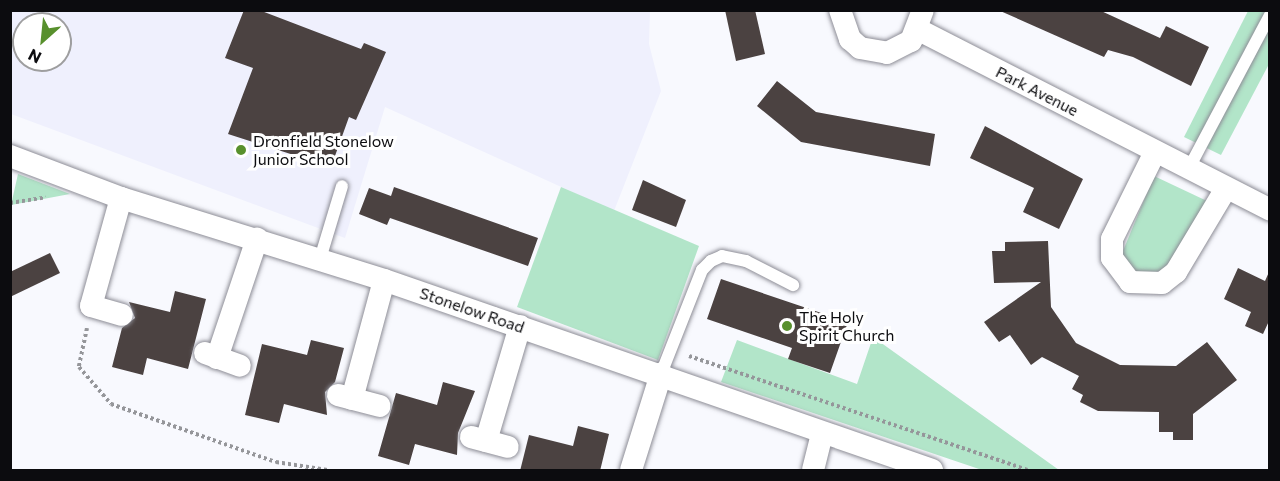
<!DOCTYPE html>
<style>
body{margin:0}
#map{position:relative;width:1280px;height:481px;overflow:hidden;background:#f8f9fe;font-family:Commissioner,sans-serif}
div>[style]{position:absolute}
.built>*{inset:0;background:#eff0fd}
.green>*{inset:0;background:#b2e5c9}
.building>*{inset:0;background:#4b4241}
.path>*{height:4px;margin-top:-2px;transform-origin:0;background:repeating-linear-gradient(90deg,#95969a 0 3px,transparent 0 6px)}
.roads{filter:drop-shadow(0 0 2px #8d8d96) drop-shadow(0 0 2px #8d8d96)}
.lane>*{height:12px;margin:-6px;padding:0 6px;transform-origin:6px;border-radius:6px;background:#fff}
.street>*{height:22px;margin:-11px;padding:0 11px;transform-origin:11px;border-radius:11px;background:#fff}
.dots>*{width:16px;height:16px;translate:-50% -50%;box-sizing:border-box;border:3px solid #fff;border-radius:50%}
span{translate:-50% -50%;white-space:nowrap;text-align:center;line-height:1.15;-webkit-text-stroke:6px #fff;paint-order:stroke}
.street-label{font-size:16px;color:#0c0c0f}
.poi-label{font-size:16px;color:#0c0c0f}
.left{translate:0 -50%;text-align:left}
.frame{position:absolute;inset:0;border:12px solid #0c0c0f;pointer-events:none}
.north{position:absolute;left:12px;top:12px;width:60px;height:60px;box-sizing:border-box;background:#fff;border:2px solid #9e9e9f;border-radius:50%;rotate:207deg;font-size:16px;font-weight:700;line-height:24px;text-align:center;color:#0c0c0f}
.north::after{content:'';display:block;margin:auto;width:21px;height:27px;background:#58902d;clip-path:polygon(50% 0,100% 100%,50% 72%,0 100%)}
</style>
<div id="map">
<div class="built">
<i style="clip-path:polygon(evenodd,10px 11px,650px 11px,649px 44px,661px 91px,614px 211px,385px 107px,345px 238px,11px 114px,10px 11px,24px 24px,60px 24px,60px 60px,24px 60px,24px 24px)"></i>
</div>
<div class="green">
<i style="clip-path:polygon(1248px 11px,1269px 11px,1269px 64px,1221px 155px,1184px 137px)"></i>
<i style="clip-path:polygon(18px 174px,70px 194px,11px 205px)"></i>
<i style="clip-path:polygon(1154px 176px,1207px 201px,1168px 269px,1141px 276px,1120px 258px)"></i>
<i style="clip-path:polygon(561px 187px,699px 246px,658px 360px,517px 307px)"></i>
<i style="clip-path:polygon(873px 337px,1059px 470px,982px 470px,721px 382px,737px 340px,857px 384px)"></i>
</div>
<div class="building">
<i style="clip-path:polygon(244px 10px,259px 10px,361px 49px,364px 43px,386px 52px,356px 120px,349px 117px,331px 167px,228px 134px,253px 68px,225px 58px)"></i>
<i style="clip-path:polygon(725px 10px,755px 10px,765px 54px,736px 61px)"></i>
<i style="clip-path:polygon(998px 10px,1099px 10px,1160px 38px,1166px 26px,1209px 47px,1191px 86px,1133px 57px,1108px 50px,1104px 57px)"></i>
<i style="clip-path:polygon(777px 81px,816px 112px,935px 134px,930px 166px,801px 142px,757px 106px)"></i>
<i style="clip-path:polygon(985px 126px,1083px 179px,1059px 229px,1023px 212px,1034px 188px,970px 158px)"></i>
<i style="clip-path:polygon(643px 180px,686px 200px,676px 227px,632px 210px)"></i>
<i style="clip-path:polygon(394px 187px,538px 238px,528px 266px,390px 218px,387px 225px,359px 214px,369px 188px,391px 196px)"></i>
<i style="clip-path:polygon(1048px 241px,1051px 307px,1076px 343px,1120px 365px,1176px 366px,1207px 342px,1237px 380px,1193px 414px,1193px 440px,1173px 440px,1173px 432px,1159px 432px,1159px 412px,1098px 411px,1080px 402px,1083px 395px,1072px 389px,1079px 376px,1042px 357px,1031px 365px,1010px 335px,999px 342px,984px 322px,1041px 282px,994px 283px,992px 251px,1005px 251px,1005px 242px)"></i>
<i style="clip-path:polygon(50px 253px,60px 273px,10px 297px,10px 272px)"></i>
<i style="clip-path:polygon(1238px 268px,1265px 281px,1269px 272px,1269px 321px,1263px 334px,1245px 326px,1251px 312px,1224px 299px)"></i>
<i style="clip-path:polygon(721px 279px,848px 322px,830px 373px,788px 359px,792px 348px,707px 319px)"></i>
<i style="clip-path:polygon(175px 291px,206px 299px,188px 369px,147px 358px,143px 375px,112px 367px,122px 328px,135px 318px,129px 302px,170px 312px)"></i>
<i style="clip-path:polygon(311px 340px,344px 348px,335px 382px,325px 392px,327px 415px,284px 404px,279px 423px,245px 415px,262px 344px,307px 355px)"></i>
<i style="clip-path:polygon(443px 382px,475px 391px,458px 433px,457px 455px,415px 444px,409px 465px,378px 456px,396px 393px,437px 405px)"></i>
<i style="clip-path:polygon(578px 426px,609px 434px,600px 471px,520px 471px,529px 435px,573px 446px)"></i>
</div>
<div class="path">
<i style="left:10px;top:203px;width:36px;rotate:-9deg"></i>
<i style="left:87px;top:328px;width:40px;rotate:102deg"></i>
<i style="left:79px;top:367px;width:49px;rotate:49.1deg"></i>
<i style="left:111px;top:404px;width:175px;rotate:19.4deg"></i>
<i style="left:276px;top:462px;width:52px;rotate:8.9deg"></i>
<i style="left:689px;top:356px;width:357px;rotate:18.6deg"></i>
</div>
<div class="roads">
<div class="lane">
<i style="left:1188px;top:170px;width:175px;rotate:-62.1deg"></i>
<i style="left:320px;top:259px;width:76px;rotate:-73.2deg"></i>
<i style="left:661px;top:374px;width:112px;rotate:-68.5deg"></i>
<i style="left:702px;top:270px;width:13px;rotate:-45deg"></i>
<i style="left:711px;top:261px;width:12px;rotate:-24deg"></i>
<i style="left:722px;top:256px;width:25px;rotate:12deg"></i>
<i style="left:746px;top:261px;width:53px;rotate:27.1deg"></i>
</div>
<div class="street">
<i style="left:840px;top:10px;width:31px;rotate:71deg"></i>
<i style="left:850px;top:39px;width:13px;rotate:42deg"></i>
<i style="left:860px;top:48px;width:27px;rotate:10deg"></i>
<i style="left:887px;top:53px;width:27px;rotate:-27deg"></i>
<i style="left:911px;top:41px;width:33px;rotate:-69deg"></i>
<i style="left:919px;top:30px;width:394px;rotate:27.1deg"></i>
<i style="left:1155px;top:152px;width:97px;rotate:116.3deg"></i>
<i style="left:1112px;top:239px;width:19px;rotate:90deg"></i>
<i style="left:1112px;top:258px;width:30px;rotate:53deg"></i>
<i style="left:1130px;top:282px;width:32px;rotate:2deg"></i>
<i style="left:1162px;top:283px;width:18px;rotate:-38deg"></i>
<i style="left:1176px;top:272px;width:96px;rotate:-59.1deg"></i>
<i style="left:10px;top:156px;width:119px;rotate:20.7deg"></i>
<i style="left:121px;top:198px;width:275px;rotate:17.3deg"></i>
<i style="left:384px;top:280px;width:580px;rotate:19.12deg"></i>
<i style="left:121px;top:198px;width:112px;rotate:105.5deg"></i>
<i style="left:91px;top:306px;width:32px;rotate:16deg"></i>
<i style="left:205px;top:353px;width:37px;rotate:20deg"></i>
<i style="left:217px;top:358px;width:126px;rotate:-71.4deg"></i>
<i style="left:338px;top:395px;width:43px;rotate:14.7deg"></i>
<i style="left:352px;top:399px;width:123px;rotate:-74.9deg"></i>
<i style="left:471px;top:437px;width:38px;rotate:15deg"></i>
<i style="left:486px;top:441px;width:120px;rotate:-73.5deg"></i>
<i style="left:631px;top:470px;width:101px;rotate:-72.6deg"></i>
<i style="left:813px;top:470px;width:38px;rotate:-76deg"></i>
</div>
</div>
<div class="dots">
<i style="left:241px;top:150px;background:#58902d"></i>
<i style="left:787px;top:326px;background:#58902d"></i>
</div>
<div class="street-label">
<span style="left:1037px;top:91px;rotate:27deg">Park Avenue</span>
<span style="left:472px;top:310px;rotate:19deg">Stonelow Road</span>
</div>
<div class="poi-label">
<span class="left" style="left:253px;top:150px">Dronfield Stonelow<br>Junior School</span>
<span class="left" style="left:799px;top:326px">The Holy<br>Spirit Church</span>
</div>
<div class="frame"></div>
<div class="north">N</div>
</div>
